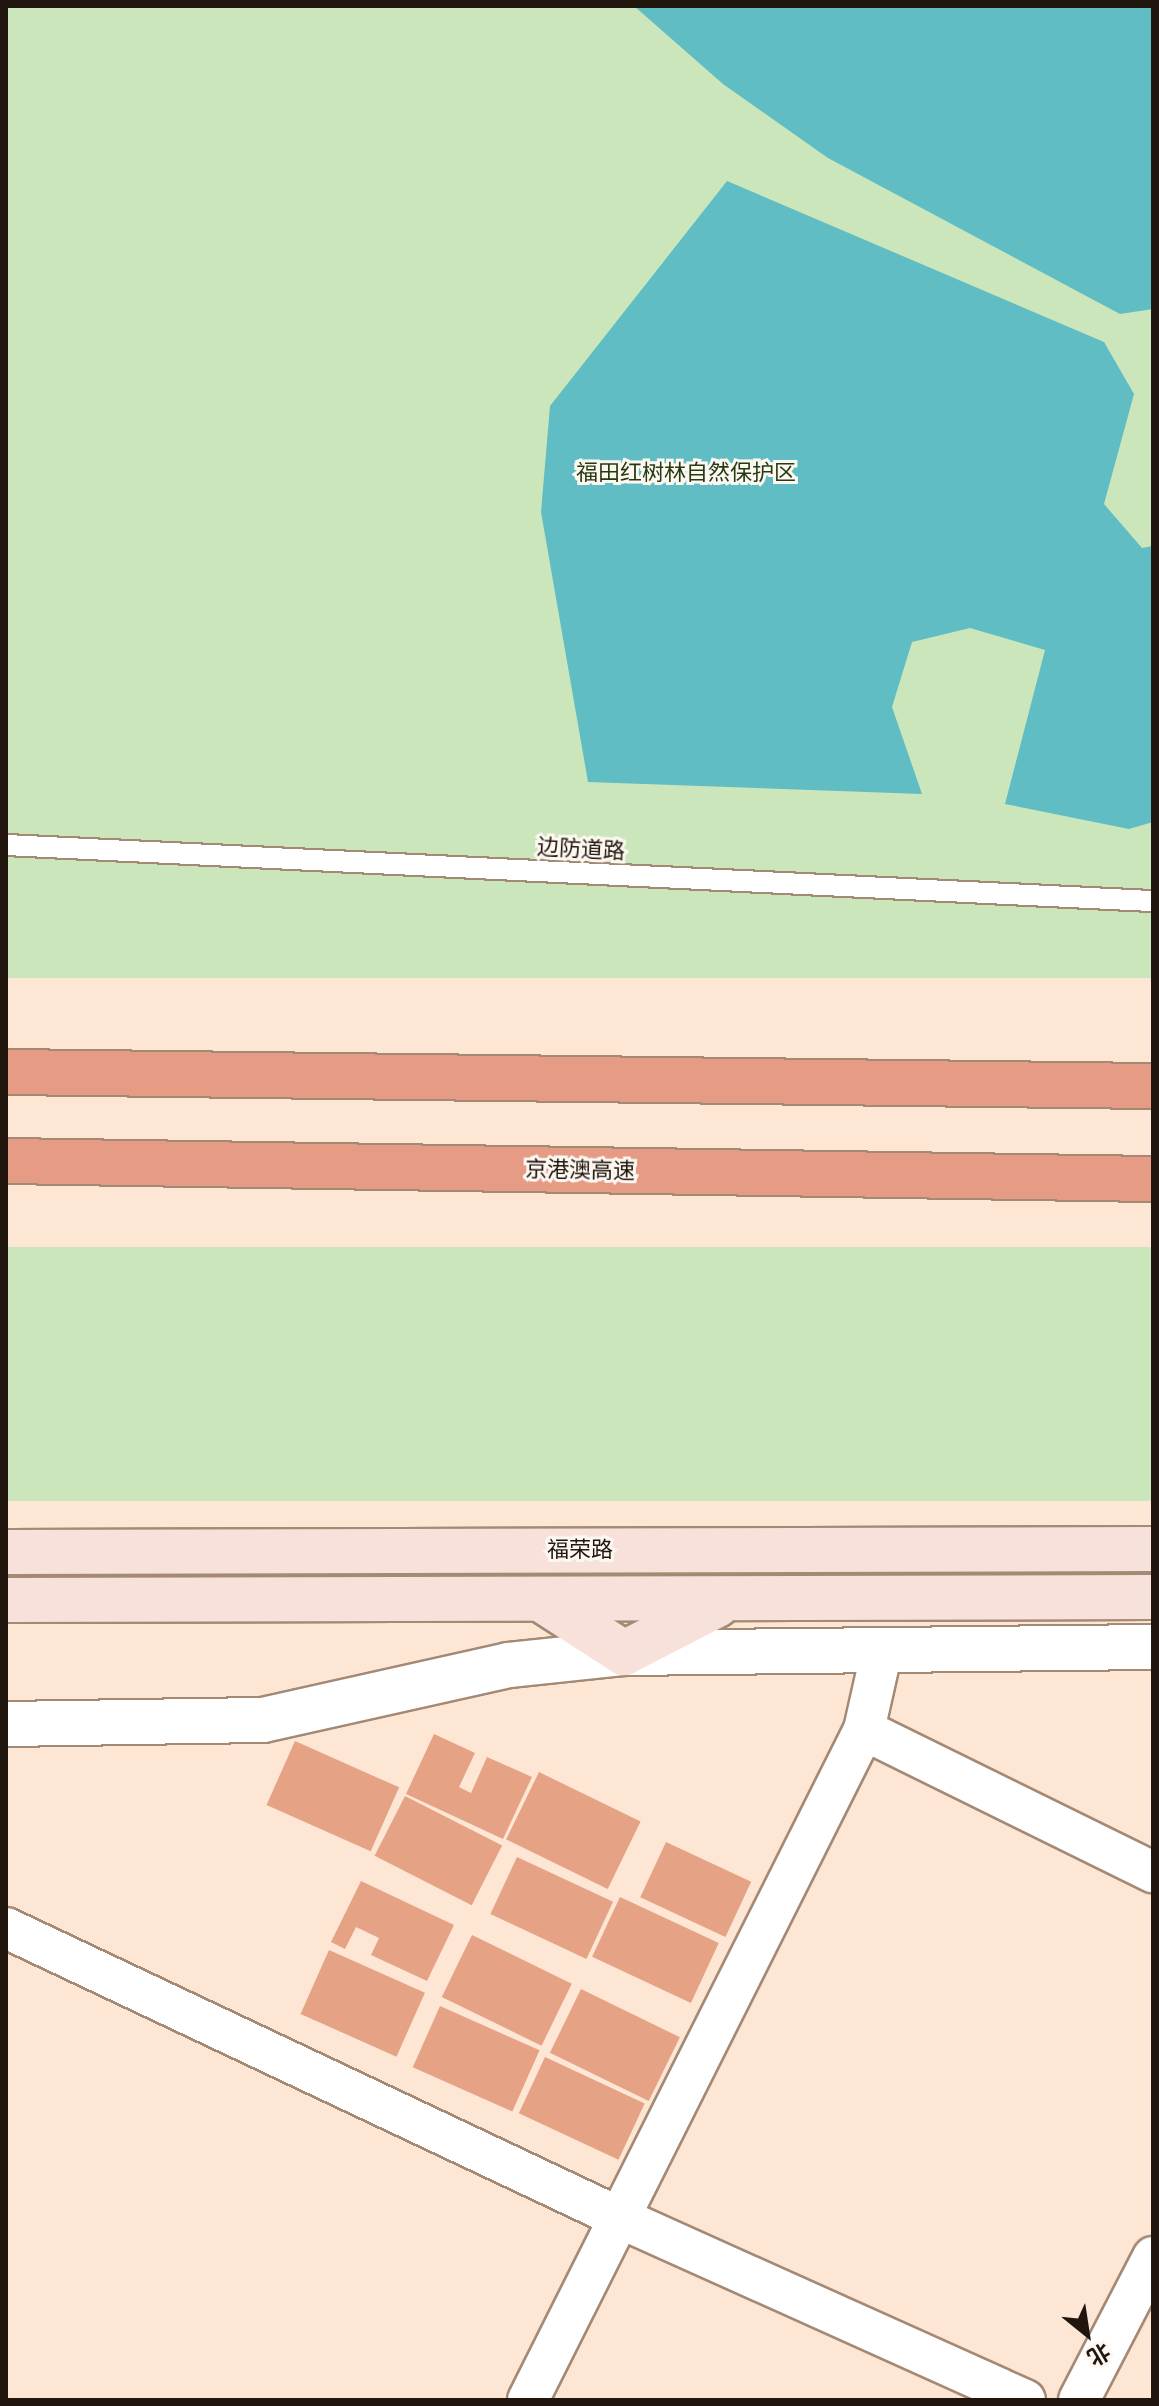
<!DOCTYPE html>
<meta charset="utf-8">
<style>
body{margin:0}
#map{position:relative;width:1159px;height:2406px;overflow:hidden;background:#fee6d4;font-family:Jost,"Noto Sans SC",sans-serif}
div>[style]{position:absolute}
.green>*{inset:0;background:#cce6bb;transform-origin:0 0}
.water>*{inset:0;background:#5fbdc3}
.building>*{inset:0;background:#e5a285;transform-origin:0 0}
.roads{filter:drop-shadow(2px 0 #a48975) drop-shadow(-2px 0 #a48975) drop-shadow(0 2px #a48975) drop-shadow(0 -2px #a48975)}
.service>*{height:20px;margin:-10px;padding:0 10px;transform-origin:10px;border-radius:10px;background:#fff}
.minor>*{height:40px;margin:-20px;padding:0 20px;transform-origin:20px;border-radius:20px;background:#fff}
.tertiary>*{height:44px;margin:-22px;padding:0 22px;transform-origin:22px;border-radius:22px;background:#fff}
.secondary>*{height:44px;margin:-22px;padding:0 22px;transform-origin:22px;border-radius:22px;background:#f7e1da}
.motorway>*{height:44px;margin:-22px;padding:0 22px;transform-origin:22px;border-radius:22px;background:#e59b84}
span{translate:-50% -50%;white-space:nowrap;text-align:center;line-height:1.15;-webkit-text-stroke:6px #fdf7f2;paint-order:stroke}
.park-label{font-size:22px;color:#243b11}
.street-label{font-size:22px;color:#20160e}
.frame{position:absolute;inset:0;border:8px solid #20160e;pointer-events:none}
.north{position:absolute;left:1047px;top:2294px;width:80px;height:80px;-webkit-text-stroke:6px #fdf7f2;paint-order:stroke;rotate:150deg;font-size:22px;font-weight:700;line-height:32px;text-align:center;color:#20160e}
.north::after{content:'';display:block;margin:auto;width:28px;height:36px;background:#20160e;clip-path:polygon(50% 0,100% 100%,50% 72%,0 100%)}
</style>
<div id="map">
<div class="green">
<i style="left:6px;top:6px;width:1147px;height:972px"></i>
<i style="left:1153px;top:1247px;width:254px;height:1147px;rotate:90deg"></i>
</div>
<div class="water">
<i style="clip-path:polygon(634px 6px,1153px 6px,1153px 309px,1120px 314px,828px 158px,723px 84px)"></i>
<i style="clip-path:polygon(727px 181px,1104px 342px,1134px 394px,1104px 504px,1142px 548px,1153px 546px,1153px 822px,1129px 829px,1005px 804px,1045px 650px,970px 628px,912px 642px,892px 707px,922px 794px,588px 782px,541px 512px,550px 406px)"></i>
</div>
<div class="building">
<i style="clip-path:polygon(434px 1734px,475px 1753px,459px 1787px,471px 1793px,487px 1757px,532px 1777px,503px 1839px,406px 1794px)"></i>
<i style="left:295px;top:1741px;width:114px;height:70px;rotate:24deg"></i>
<i style="left:539px;top:1772px;width:113px;height:75px;rotate:26deg"></i>
<i style="left:405px;top:1796px;width:109px;height:67px;rotate:27deg"></i>
<i style="left:666px;top:1842px;width:94px;height:61px;rotate:25deg"></i>
<i style="left:517px;top:1857px;width:106px;height:63px;rotate:25deg"></i>
<i style="clip-path:polygon(361px 1881px,454px 1925px,427px 1981px,371px 1955px,379px 1938px,356px 1927px,345px 1949px,331px 1942px)"></i>
<i style="left:620px;top:1897px;width:109px;height:66px;rotate:25deg"></i>
<i style="left:472px;top:1935px;width:111px;height:69px;rotate:26deg"></i>
<i style="left:329px;top:1950px;width:105px;height:70px;rotate:24deg"></i>
<i style="left:581px;top:1989px;width:110px;height:71px;rotate:26deg"></i>
<i style="left:440px;top:2006px;width:109px;height:67px;rotate:24deg"></i>
<i style="left:545px;top:2057px;width:110px;height:62px;rotate:25deg"></i>
</div>
<div class="roads">
<div class="service">
<i style="left:6px;top:845px;width:1148px;rotate:2.8deg"></i>
</div>
<div class="minor">
<i style="left:864px;top:1730px;width:322px;rotate:26.2deg"></i>
<i style="left:6px;top:1928px;width:679px;rotate:25.28deg"></i>
<i style="left:620px;top:2218px;width:444px;rotate:24.2deg"></i>
<i style="left:528px;top:2400px;width:750px;rotate:-63.37deg"></i>
<i style="left:864px;top:1730px;width:82px;rotate:-77.3deg"></i>
<i style="left:1079px;top:2400px;width:161px;rotate:-62.6deg"></i>
</div>
<div class="tertiary">
<i style="left:6px;top:1724px;width:257px;rotate:-0.9deg"></i>
<i style="left:263px;top:1720px;width:252px;rotate:-12.6deg"></i>
<i style="left:509px;top:1665px;width:116px;rotate:-6deg"></i>
<i style="left:624px;top:1653px;width:529px;rotate:-0.65deg"></i>
</div>
<div class="secondary">
<i style="left:6px;top:1552px;width:1147px;rotate:-0.15deg"></i>
<i style="left:6px;top:1600px;width:1147px;rotate:-0.15deg"></i>
<i style="left:542px;top:1600px;width:98px;rotate:32.9deg"></i>
<i style="left:624px;top:1653px;width:105px;rotate:-27.3deg"></i>
</div>
<div class="motorway">
<i style="left:6px;top:1072px;width:1147px;rotate:0.7deg"></i>
<i style="left:6px;top:1161px;width:1147px;rotate:0.9deg"></i>
</div>
</div>
<div class="park-label">
<span style="left:686px;top:473px">福田红树林自然保护区</span>
</div>
<div class="street-label">
<span style="left:581px;top:849px;rotate:3deg">边防道路</span>
<span style="left:580px;top:1170px;rotate:1deg">京港澳高速</span>
<span style="left:580px;top:1550px">福荣路</span>
</div>
<div class="frame"></div>
<div class="north">北</div>
</div>
